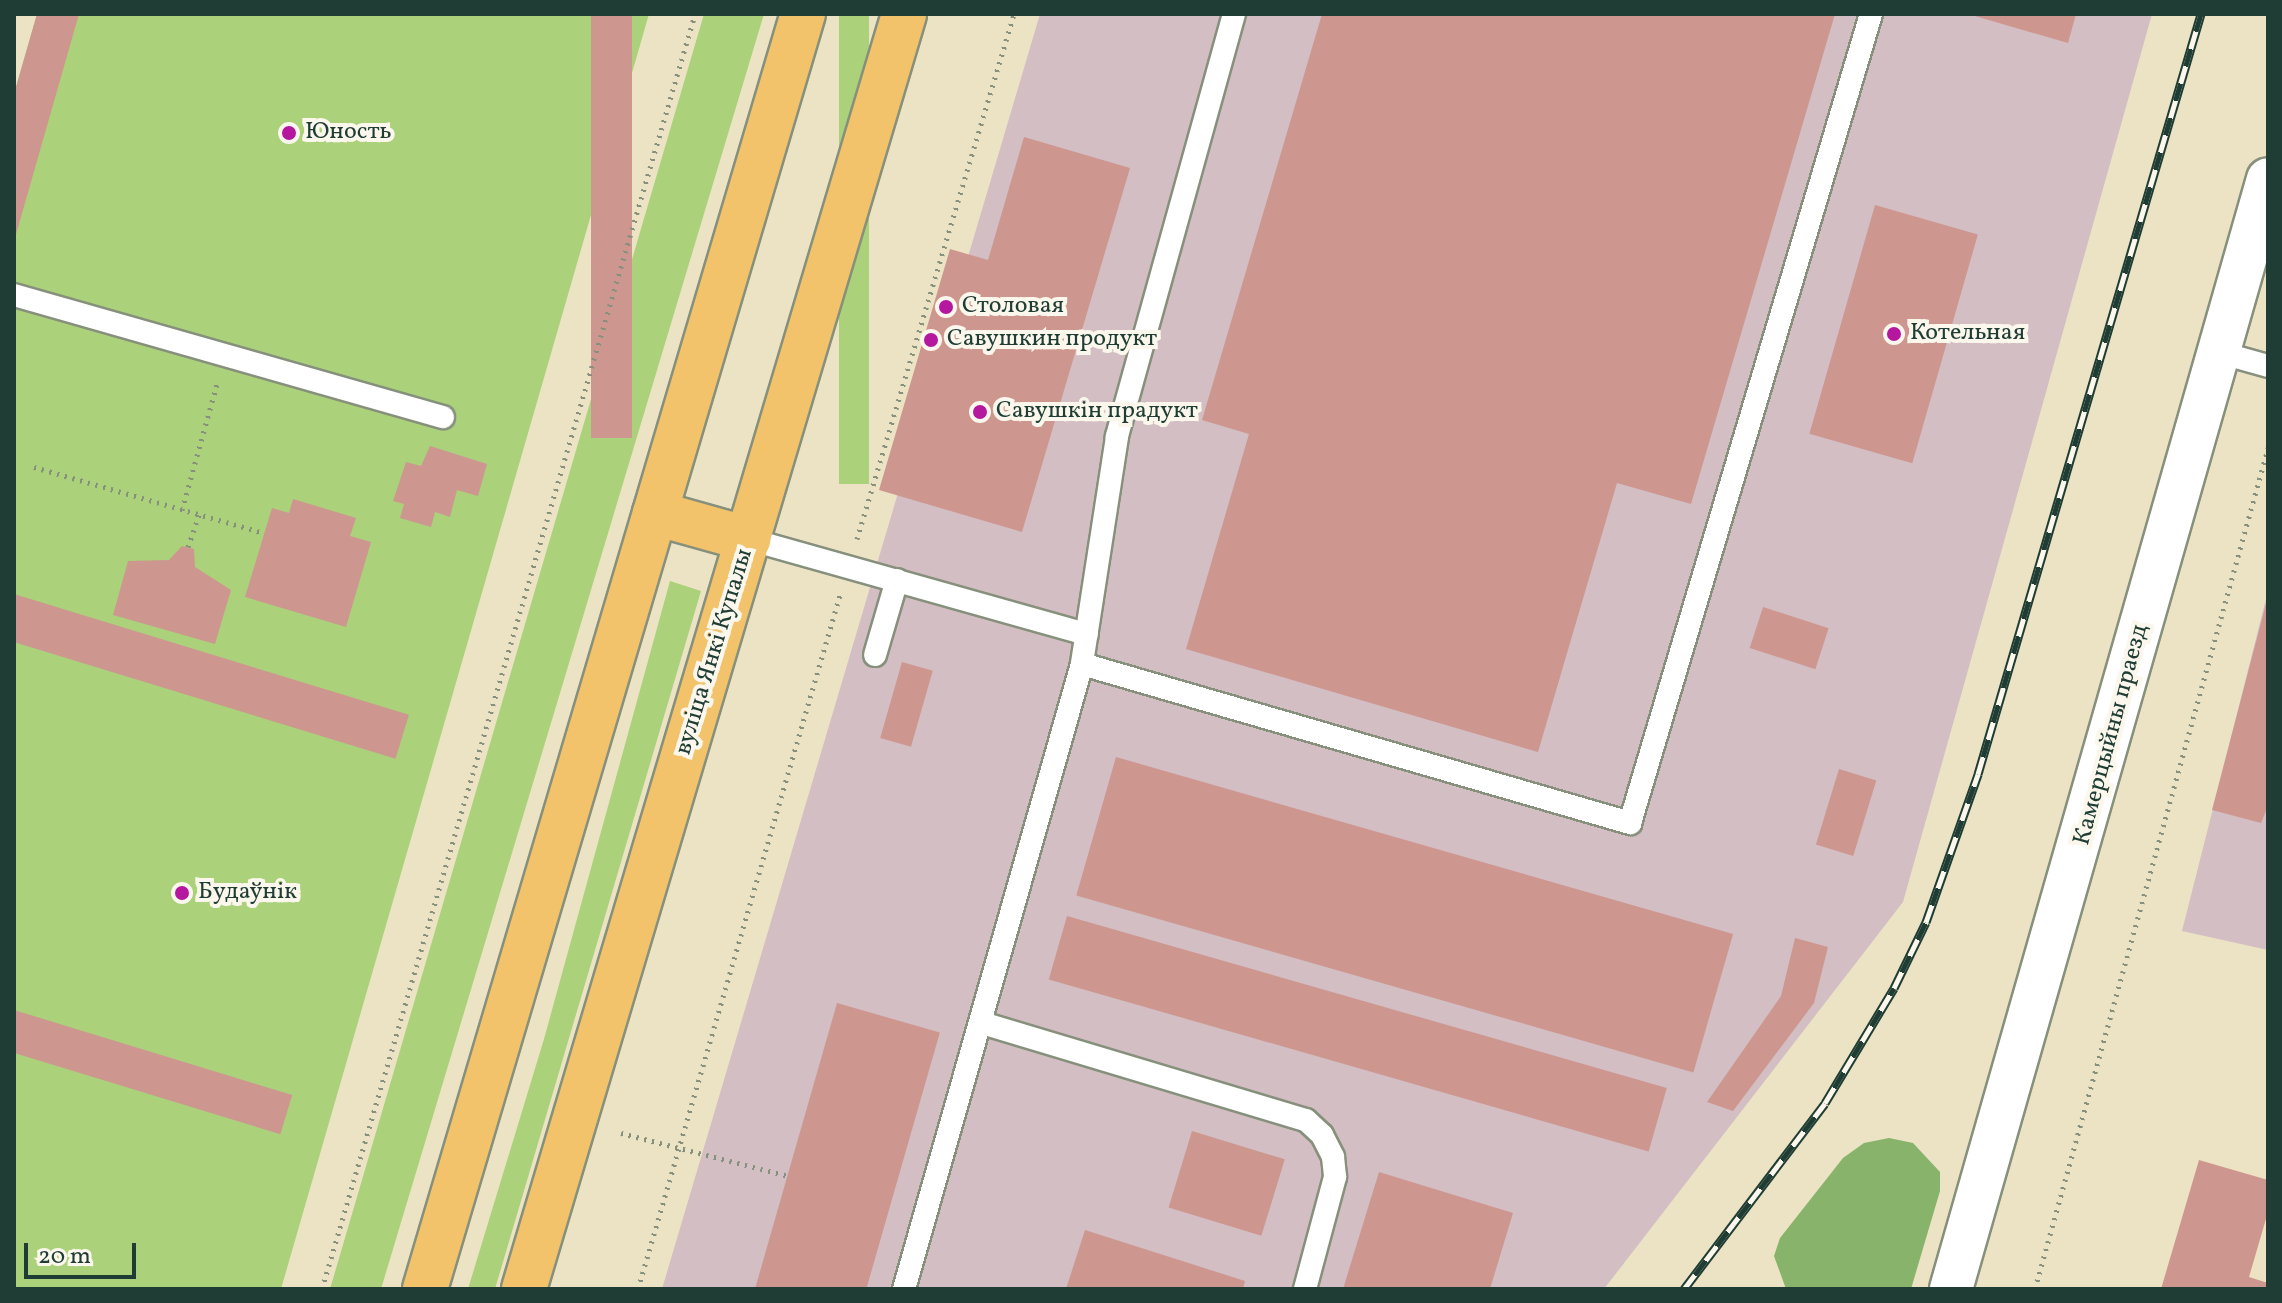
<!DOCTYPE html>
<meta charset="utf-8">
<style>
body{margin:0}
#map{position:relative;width:2282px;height:1303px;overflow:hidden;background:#ece3c4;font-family:Vollkorn,serif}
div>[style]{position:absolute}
.industrial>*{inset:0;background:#d2bec3}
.green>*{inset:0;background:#abd17b;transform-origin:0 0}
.forest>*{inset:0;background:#88b36b}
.building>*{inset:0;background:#cd978f;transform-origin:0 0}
.path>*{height:5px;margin-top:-2.5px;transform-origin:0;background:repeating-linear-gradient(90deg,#86907c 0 2px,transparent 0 8px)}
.roads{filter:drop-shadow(2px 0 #86907c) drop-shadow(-2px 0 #86907c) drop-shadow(0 2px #86907c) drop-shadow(0 -2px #86907c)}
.lane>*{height:22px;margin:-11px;padding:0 11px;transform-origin:11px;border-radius:11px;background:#fff}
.street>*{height:42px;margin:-21px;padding:0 21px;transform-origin:21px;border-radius:21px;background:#fff}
.primary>*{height:44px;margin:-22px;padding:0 22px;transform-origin:22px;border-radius:22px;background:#f2c36a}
.rail>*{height:9px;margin-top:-4.5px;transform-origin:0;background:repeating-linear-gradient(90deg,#fbf7ec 0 18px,#1f3d34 0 36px);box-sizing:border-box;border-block:2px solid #1f3d34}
.dots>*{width:22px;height:22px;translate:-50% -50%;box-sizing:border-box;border:4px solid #fbf7ec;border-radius:50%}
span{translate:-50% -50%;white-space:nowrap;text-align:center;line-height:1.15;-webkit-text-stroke:8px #fbf7ec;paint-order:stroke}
.poi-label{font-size:24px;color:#1f3d34}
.left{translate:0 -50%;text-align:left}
.street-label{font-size:24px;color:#1f3d34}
.frame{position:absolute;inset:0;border:16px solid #1f3d34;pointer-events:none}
.scale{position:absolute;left:24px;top:1243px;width:112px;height:36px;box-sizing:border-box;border:4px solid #1f3d34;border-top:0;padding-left:10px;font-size:24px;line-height:28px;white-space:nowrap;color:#1f3d34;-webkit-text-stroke:6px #fbf7ec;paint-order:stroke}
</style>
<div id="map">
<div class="industrial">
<i style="clip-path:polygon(1040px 14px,2152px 14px,1903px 902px,1604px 1289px,662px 1289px)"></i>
<i style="clip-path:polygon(2268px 591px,2268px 950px,2182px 931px)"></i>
</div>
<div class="green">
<i style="clip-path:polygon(37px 14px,649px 14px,281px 1289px,14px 1289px,14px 94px)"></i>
<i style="clip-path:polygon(704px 14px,764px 14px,381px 1289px,330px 1289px)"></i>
<i style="left:839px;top:14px;width:30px;height:470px"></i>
<i style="clip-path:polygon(670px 581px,701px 591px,495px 1289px,468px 1289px,544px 1039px)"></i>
</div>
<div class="forest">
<i style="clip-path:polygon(1889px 1138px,1913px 1143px,1940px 1172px,1940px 1191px,1911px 1289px,1786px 1289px,1774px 1256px,1780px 1238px,1843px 1158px,1864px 1143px)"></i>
</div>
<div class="building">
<i style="clip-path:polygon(37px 14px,79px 14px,15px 238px,14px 94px)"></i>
<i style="left:591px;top:14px;width:41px;height:424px"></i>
<i style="clip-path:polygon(1322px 14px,1835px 14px,1691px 504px,1617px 483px,1538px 752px,1186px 649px,1249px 434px,1202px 420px)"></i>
<i style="clip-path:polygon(1968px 14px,2076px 14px,2068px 43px)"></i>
<i style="clip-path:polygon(1024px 137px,1130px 168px,1022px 532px,879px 490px,950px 249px,988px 260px)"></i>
<i style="left:1875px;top:205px;width:107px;height:238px;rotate:16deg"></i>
<i style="clip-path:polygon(430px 446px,487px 464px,478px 496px,457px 490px,450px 517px,435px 512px,431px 527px,400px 518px,404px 504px,393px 501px,406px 462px,421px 466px)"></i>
<i style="clip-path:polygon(293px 499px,356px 518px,350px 536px,371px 542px,346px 627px,245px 597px,272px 508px,289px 513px)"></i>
<i style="clip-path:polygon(182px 546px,194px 549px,195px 567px,231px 590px,215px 644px,113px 615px,128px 561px,169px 560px)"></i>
<i style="left:14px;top:594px;width:413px;height:46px;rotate:17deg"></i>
<i style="clip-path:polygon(2268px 596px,2268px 806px,2261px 823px,2212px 810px)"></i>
<i style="left:1763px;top:607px;width:69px;height:43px;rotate:18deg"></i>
<i style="left:902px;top:662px;width:32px;height:79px;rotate:16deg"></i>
<i style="left:1116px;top:757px;width:642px;height:144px;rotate:16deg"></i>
<i style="left:1839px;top:769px;width:39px;height:79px;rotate:17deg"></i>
<i style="left:1067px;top:916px;width:624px;height:66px;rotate:16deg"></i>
<i style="clip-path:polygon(1795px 938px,1828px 947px,1814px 1003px,1733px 1111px,1707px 1102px,1781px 996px)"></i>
<i style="left:837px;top:1003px;width:107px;height:297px;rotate:16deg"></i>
<i style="left:14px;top:1010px;width:291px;height:41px;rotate:17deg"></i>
<i style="left:1192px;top:1131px;width:97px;height:80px;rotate:17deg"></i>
<i style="clip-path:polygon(2199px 1160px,2268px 1180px,2268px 1212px,2249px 1277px,2268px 1283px,2268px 1289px,2161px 1289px)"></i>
<i style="clip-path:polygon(1379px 1172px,1513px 1213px,1490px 1289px,1343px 1289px)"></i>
<i style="clip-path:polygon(1085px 1230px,1245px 1281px,1243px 1289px,1066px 1289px)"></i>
</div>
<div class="path">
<i style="left:34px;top:467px;width:239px;rotate:16deg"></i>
<i style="left:182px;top:510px;width:131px;rotate:-74.5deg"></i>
<i style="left:857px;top:539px;width:548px;rotate:-73.35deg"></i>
<i style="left:188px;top:547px;width:34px;rotate:-71deg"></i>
<i style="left:621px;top:1133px;width:172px;rotate:14.4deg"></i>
<i style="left:322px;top:1289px;width:1328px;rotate:-73.69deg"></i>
<i style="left:638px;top:1289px;width:723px;rotate:-73.77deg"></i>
<i style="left:2035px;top:1289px;width:873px;rotate:-74.51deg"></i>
</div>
<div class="roads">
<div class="lane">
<i style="left:1234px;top:14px;width:439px;rotate:105.5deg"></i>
<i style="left:1117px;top:437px;width:230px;rotate:98.8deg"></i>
<i style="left:1082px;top:664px;width:571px;rotate:16.18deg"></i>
<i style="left:1630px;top:823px;width:844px;rotate:-73.41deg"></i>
<i style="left:14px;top:295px;width:446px;rotate:15.9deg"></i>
<i style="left:2218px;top:352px;width:52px;rotate:15.6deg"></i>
<i style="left:748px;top:539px;width:352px;rotate:15.7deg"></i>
<i style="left:875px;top:655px;width:78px;rotate:-73.7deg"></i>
<i style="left:982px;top:1023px;width:338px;rotate:16.7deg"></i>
<i style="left:1306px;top:1120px;width:22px;rotate:43deg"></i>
<i style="left:1322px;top:1135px;width:25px;rotate:63deg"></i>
<i style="left:1333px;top:1157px;width:20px;rotate:84deg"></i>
<i style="left:1335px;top:1177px;width:116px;rotate:105deg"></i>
<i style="left:904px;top:1289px;width:650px;rotate:-74.1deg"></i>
</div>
<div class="street">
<i style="left:1951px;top:1289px;width:1154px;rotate:-74.06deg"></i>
</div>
<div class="primary">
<i style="left:655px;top:513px;width:97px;rotate:15.6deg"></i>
<i style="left:425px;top:1289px;width:1330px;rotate:-73.49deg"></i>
<i style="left:524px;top:1289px;width:1330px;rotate:-73.4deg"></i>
</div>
</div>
<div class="rail">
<i style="left:1684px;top:1289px;width:233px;rotate:-52.8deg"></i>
<i style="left:1825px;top:1103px;width:134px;rotate:-59deg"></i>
<i style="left:1894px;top:988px;width:73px;rotate:-64.1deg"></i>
<i style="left:1926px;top:922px;width:157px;rotate:-70.6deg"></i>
<i style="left:1978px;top:774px;width:792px;rotate:-73.65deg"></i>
</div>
<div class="dots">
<i style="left:289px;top:133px;background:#b5179e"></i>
<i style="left:946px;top:307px;background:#b5179e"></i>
<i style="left:1894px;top:334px;background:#b5179e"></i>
<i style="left:931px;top:340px;background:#b5179e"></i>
<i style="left:980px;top:412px;background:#b5179e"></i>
<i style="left:182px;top:893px;background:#b5179e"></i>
</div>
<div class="poi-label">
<span class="left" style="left:305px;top:133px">Юность</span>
<span class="left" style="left:962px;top:307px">Столовая</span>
<span class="left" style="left:1910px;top:334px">Котельная</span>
<span class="left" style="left:947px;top:340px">Савушкин продукт</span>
<span class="left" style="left:996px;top:412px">Савушкін прадукт</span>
<span class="left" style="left:198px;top:893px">Будаўнік</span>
</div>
<div class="street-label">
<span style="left:715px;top:652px;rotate:-73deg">вуліца Янкі Купалы</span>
<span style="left:2112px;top:735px;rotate:-75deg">Камерцыйны праезд</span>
</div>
<div class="frame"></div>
<div class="scale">20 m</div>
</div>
